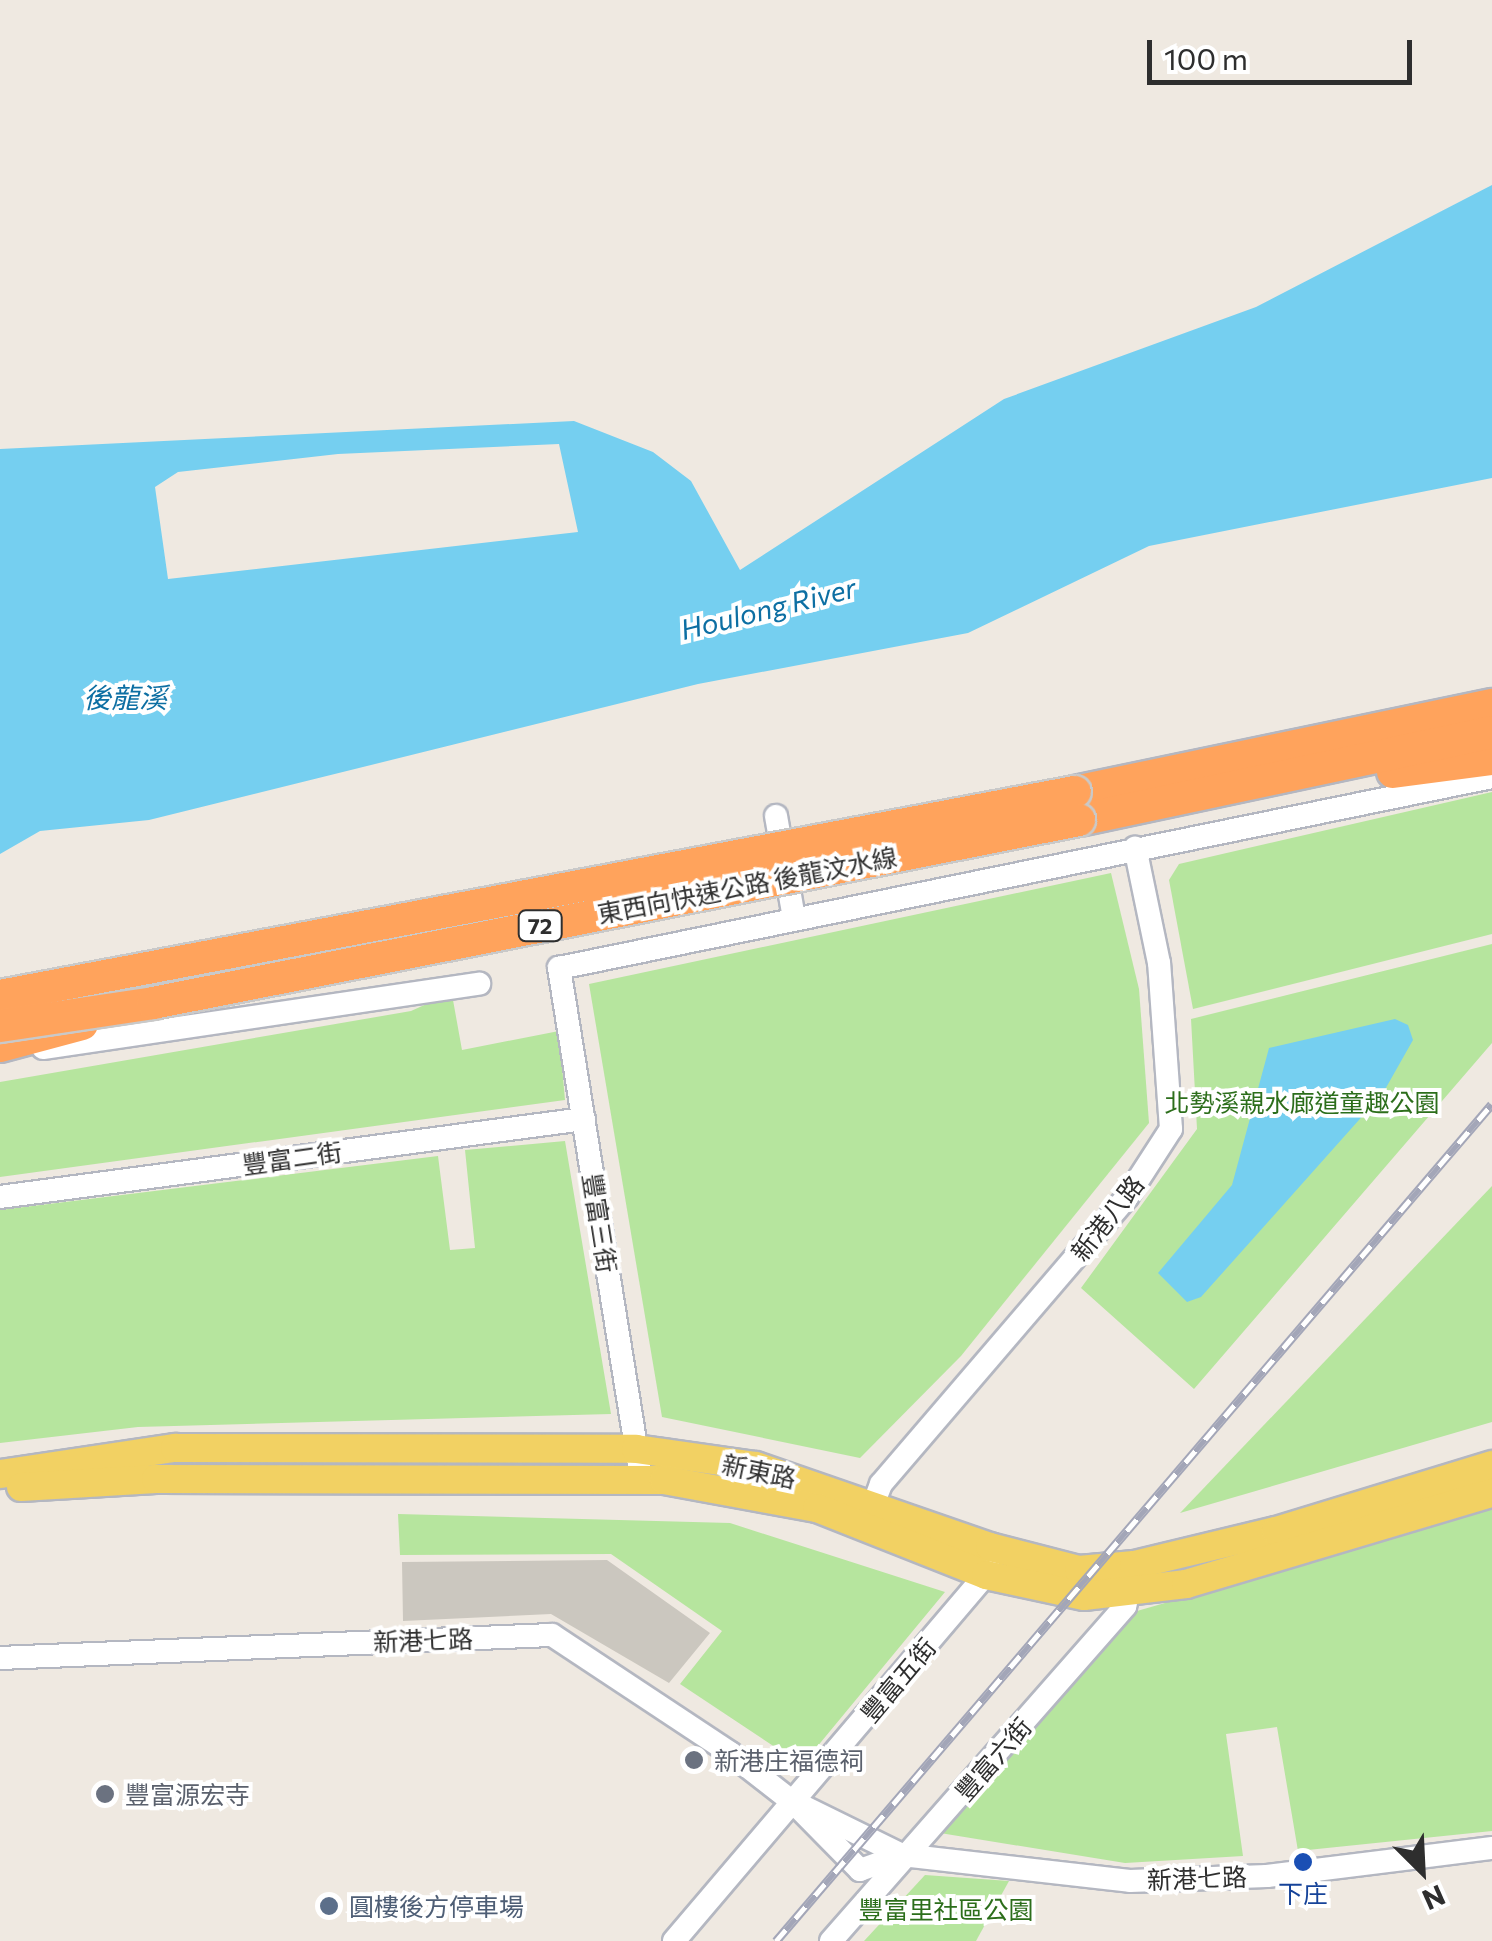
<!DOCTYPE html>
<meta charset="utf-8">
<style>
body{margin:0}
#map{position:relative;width:1492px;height:1941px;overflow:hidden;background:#efe9e1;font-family:Commissioner,"Noto Sans TC",sans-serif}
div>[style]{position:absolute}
.green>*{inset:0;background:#b6e59e}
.water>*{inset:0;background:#75cff0}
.building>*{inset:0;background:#cbc7bf}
.roads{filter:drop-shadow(2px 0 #b4b7c1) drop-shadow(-2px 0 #b4b7c1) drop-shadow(0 2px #b4b7c1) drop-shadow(0 -2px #b4b7c1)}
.minor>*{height:22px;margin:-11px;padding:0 11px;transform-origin:11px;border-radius:11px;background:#fff}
.major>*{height:28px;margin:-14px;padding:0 14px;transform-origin:14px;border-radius:14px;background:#f2d163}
.highway>*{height:32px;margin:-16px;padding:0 16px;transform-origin:16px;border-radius:16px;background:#ffa35c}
.rail>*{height:9px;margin-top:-4.5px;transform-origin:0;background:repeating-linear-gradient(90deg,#fff 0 15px,#a3a6b8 0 30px);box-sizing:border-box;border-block:2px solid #a3a6b8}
.bridges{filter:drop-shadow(2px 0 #c9c9c9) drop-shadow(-2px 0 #c9c9c9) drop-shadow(0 2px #c9c9c9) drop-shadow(0 -2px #c9c9c9)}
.highway-bridge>*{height:32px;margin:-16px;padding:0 16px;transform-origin:16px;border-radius:16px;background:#ffa35c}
.dots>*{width:28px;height:28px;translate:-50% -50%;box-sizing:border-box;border:5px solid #fff;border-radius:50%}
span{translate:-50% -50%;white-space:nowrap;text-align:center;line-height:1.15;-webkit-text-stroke:8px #fff;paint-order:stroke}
.shield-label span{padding:2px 8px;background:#fff;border:2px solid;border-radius:8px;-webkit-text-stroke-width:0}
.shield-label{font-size:22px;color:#2e2e2e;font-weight:700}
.street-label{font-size:25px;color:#2e2e2e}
.park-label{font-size:25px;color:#2c6e1b}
.worship-label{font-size:25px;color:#5b616d}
.left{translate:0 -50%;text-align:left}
.transit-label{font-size:25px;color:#164399}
.service-label{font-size:25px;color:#4e5e75}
.water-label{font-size:28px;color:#0d6fa3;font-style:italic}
.north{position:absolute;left:1372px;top:1821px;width:100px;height:100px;-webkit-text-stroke:8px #fff;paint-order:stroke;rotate:156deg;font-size:28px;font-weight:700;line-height:40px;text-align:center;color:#2e2e2e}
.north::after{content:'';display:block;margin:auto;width:35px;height:45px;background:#2e2e2e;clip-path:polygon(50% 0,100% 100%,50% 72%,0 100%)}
.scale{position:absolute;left:1147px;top:40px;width:265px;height:45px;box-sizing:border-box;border:5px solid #2e2e2e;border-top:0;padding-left:12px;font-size:30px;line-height:35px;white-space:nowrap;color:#2e2e2e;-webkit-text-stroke:8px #fff;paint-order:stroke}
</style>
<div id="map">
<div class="green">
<i style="clip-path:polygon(1492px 792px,1492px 934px,1193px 1009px,1169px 880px,1179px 864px)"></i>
<i style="clip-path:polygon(1111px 873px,1139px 989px,1149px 1123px,961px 1356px,860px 1458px,662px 1417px,589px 984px)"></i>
<i style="clip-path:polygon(1492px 944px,1492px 1043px,1194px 1389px,1081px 1288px,1197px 1129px,1191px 1019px)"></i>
<i style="clip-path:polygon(440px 998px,453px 1000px,462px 1050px,559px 1031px,565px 1100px,0 1177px,0 1082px,411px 1011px)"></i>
<i style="clip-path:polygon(565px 1141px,611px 1414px,138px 1427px,0 1443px,0 1210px,438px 1156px,450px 1250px,475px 1248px,465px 1150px)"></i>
<i style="clip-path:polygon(1492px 1186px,1492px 1422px,1180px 1513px)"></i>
<i style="clip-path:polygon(1492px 1509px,1492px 1831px,1298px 1851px,1277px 1727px,1226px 1734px,1243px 1856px,1125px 1863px,940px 1833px,1137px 1611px)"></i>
<i style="clip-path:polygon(398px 1514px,730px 1523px,945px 1592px,802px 1765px,680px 1684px,722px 1631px,611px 1554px,400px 1555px)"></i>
<i style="clip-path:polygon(925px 1875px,1009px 1881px,976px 1941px,864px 1941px)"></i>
</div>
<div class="water">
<i style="clip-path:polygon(evenodd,1492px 185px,1492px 478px,1149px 546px,968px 633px,698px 684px,149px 820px,40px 831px,0 854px,0 449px,574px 421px,653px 452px,691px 481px,740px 570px,1004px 399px,1256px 307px,1492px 185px,559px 444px,578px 532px,168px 579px,155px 487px,178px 472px,338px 454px,559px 444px)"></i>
<i style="clip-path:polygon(1395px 1019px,1408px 1025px,1413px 1040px,1383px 1093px,1201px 1297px,1187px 1302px,1158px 1273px,1232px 1185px,1269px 1048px)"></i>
</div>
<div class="building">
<i style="clip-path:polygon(607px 1560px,710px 1633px,669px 1683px,551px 1614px,403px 1621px,402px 1562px)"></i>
</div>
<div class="roads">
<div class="minor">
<i style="left:776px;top:816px;width:104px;rotate:80deg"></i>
<i style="left:43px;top:1048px;width:441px;rotate:-8.4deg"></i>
<i style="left:0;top:1197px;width:589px;rotate:-7.61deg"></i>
<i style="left:641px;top:1478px;width:517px;rotate:-99.13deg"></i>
<i style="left:559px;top:968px;width:952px;rotate:-11.57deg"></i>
<i style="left:868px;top:1518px;width:36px;rotate:-69deg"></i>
<i style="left:881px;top:1484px;width:378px;rotate:-49.4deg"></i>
<i style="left:1127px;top:1197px;width:81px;rotate:-57.1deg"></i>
<i style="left:1171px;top:1129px;width:166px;rotate:-94.1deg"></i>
<i style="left:1159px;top:963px;width:118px;rotate:-101.7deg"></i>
<i style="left:0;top:1658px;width:552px;rotate:-2.39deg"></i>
<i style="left:552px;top:1635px;width:214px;rotate:33.5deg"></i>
<i style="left:730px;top:1753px;width:81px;rotate:38deg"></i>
<i style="left:794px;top:1803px;width:94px;rotate:45.4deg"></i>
<i style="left:860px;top:1870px;width:45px;rotate:-19.7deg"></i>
<i style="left:902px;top:1855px;width:229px;rotate:6.5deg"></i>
<i style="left:1130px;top:1881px;width:137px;rotate:-2.1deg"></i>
<i style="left:1267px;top:1876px;width:227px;rotate:-7.1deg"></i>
<i style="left:802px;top:1806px;width:111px;rotate:26.1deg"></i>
<i style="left:674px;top:1941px;width:481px;rotate:-49.6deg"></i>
<i style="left:986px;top:1575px;width:15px;rotate:-82deg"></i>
<i style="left:831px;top:1941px;width:446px;rotate:-48.7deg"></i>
<i style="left:1125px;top:1606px;width:30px;rotate:-76deg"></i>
</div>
<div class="major">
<i style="left:0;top:1474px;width:177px;rotate:-8.5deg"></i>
<i style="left:175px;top:1448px;width:461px;rotate:0.1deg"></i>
<i style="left:636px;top:1449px;width:121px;rotate:8.1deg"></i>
<i style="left:756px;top:1466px;width:248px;rotate:19.1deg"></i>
<i style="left:990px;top:1547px;width:92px;rotate:14.5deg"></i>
<i style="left:1079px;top:1570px;width:55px;rotate:-5.2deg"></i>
<i style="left:1134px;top:1565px;width:146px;rotate:-13.5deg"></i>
<i style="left:1276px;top:1531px;width:226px;rotate:-17deg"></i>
<i style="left:21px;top:1487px;width:135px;rotate:-3.4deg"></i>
<i style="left:156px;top:1479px;width:508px;rotate:0.11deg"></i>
<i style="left:664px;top:1480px;width:156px;rotate:10.4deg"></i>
<i style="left:817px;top:1508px;width:182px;rotate:21.6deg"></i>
<i style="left:986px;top:1575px;width:100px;rotate:12.1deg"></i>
<i style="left:1084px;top:1596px;width:103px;rotate:-6.7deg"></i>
<i style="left:1186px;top:1584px;width:319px;rotate:-16.6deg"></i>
</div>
<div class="highway">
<i style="left:1393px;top:772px;width:100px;rotate:-7.5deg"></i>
<i style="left:1075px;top:792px;width:426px;rotate:-11.8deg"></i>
<i style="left:1079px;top:820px;width:422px;rotate:-12deg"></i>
<i style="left:0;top:1046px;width:85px;rotate:-15deg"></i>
</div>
</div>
<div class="rail">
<i style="left:776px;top:1941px;width:1101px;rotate:-49.46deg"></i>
</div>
<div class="bridges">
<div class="highway-bridge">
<i style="left:0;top:996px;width:1094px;rotate:-10.75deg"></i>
<i style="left:0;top:1026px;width:155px;rotate:-8.5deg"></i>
<i style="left:153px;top:1003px;width:944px;rotate:-11.18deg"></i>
</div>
</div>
<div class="dots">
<i style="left:694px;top:1760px;background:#6b7280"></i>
<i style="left:105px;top:1794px;background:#6b7280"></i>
<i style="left:1303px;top:1862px;background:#1a4fb4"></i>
<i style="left:329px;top:1906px;background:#5c6f8a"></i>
</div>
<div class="shield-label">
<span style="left:540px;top:926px">72</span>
</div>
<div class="street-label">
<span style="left:747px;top:885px;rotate:-11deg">東西向快速公路 後龍汶水線</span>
<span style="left:292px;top:1158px;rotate:-8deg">豐富二街</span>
<span style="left:1107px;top:1218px;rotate:-52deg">新港八路</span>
<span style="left:600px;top:1223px;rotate:81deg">豐富三街</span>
<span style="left:759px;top:1471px;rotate:12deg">新東路</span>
<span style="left:423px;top:1640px;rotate:-2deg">新港七路</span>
<span style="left:898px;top:1680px;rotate:-50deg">豐富五街</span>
<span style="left:993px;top:1759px;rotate:-49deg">豐富六街</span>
<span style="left:1197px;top:1878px;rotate:-2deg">新港七路</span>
</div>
<div class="park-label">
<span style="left:1302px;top:1102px">北勢溪親水廊道童趣公園</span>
<span style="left:946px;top:1909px">豐富里社區公園</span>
</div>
<div class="worship-label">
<span class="left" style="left:714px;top:1760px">新港庄福德祠</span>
<span class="left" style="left:125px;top:1794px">豐富源宏寺</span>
</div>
<div class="transit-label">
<span style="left:1303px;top:1893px">下庄</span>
</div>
<div class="service-label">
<span class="left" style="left:349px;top:1906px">圓樓後方停車場</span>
</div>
<div class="water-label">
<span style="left:768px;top:608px;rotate:-14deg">Houlong River</span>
<span style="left:125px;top:697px">後龍溪</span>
</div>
<div class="north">N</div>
<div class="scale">100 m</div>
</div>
